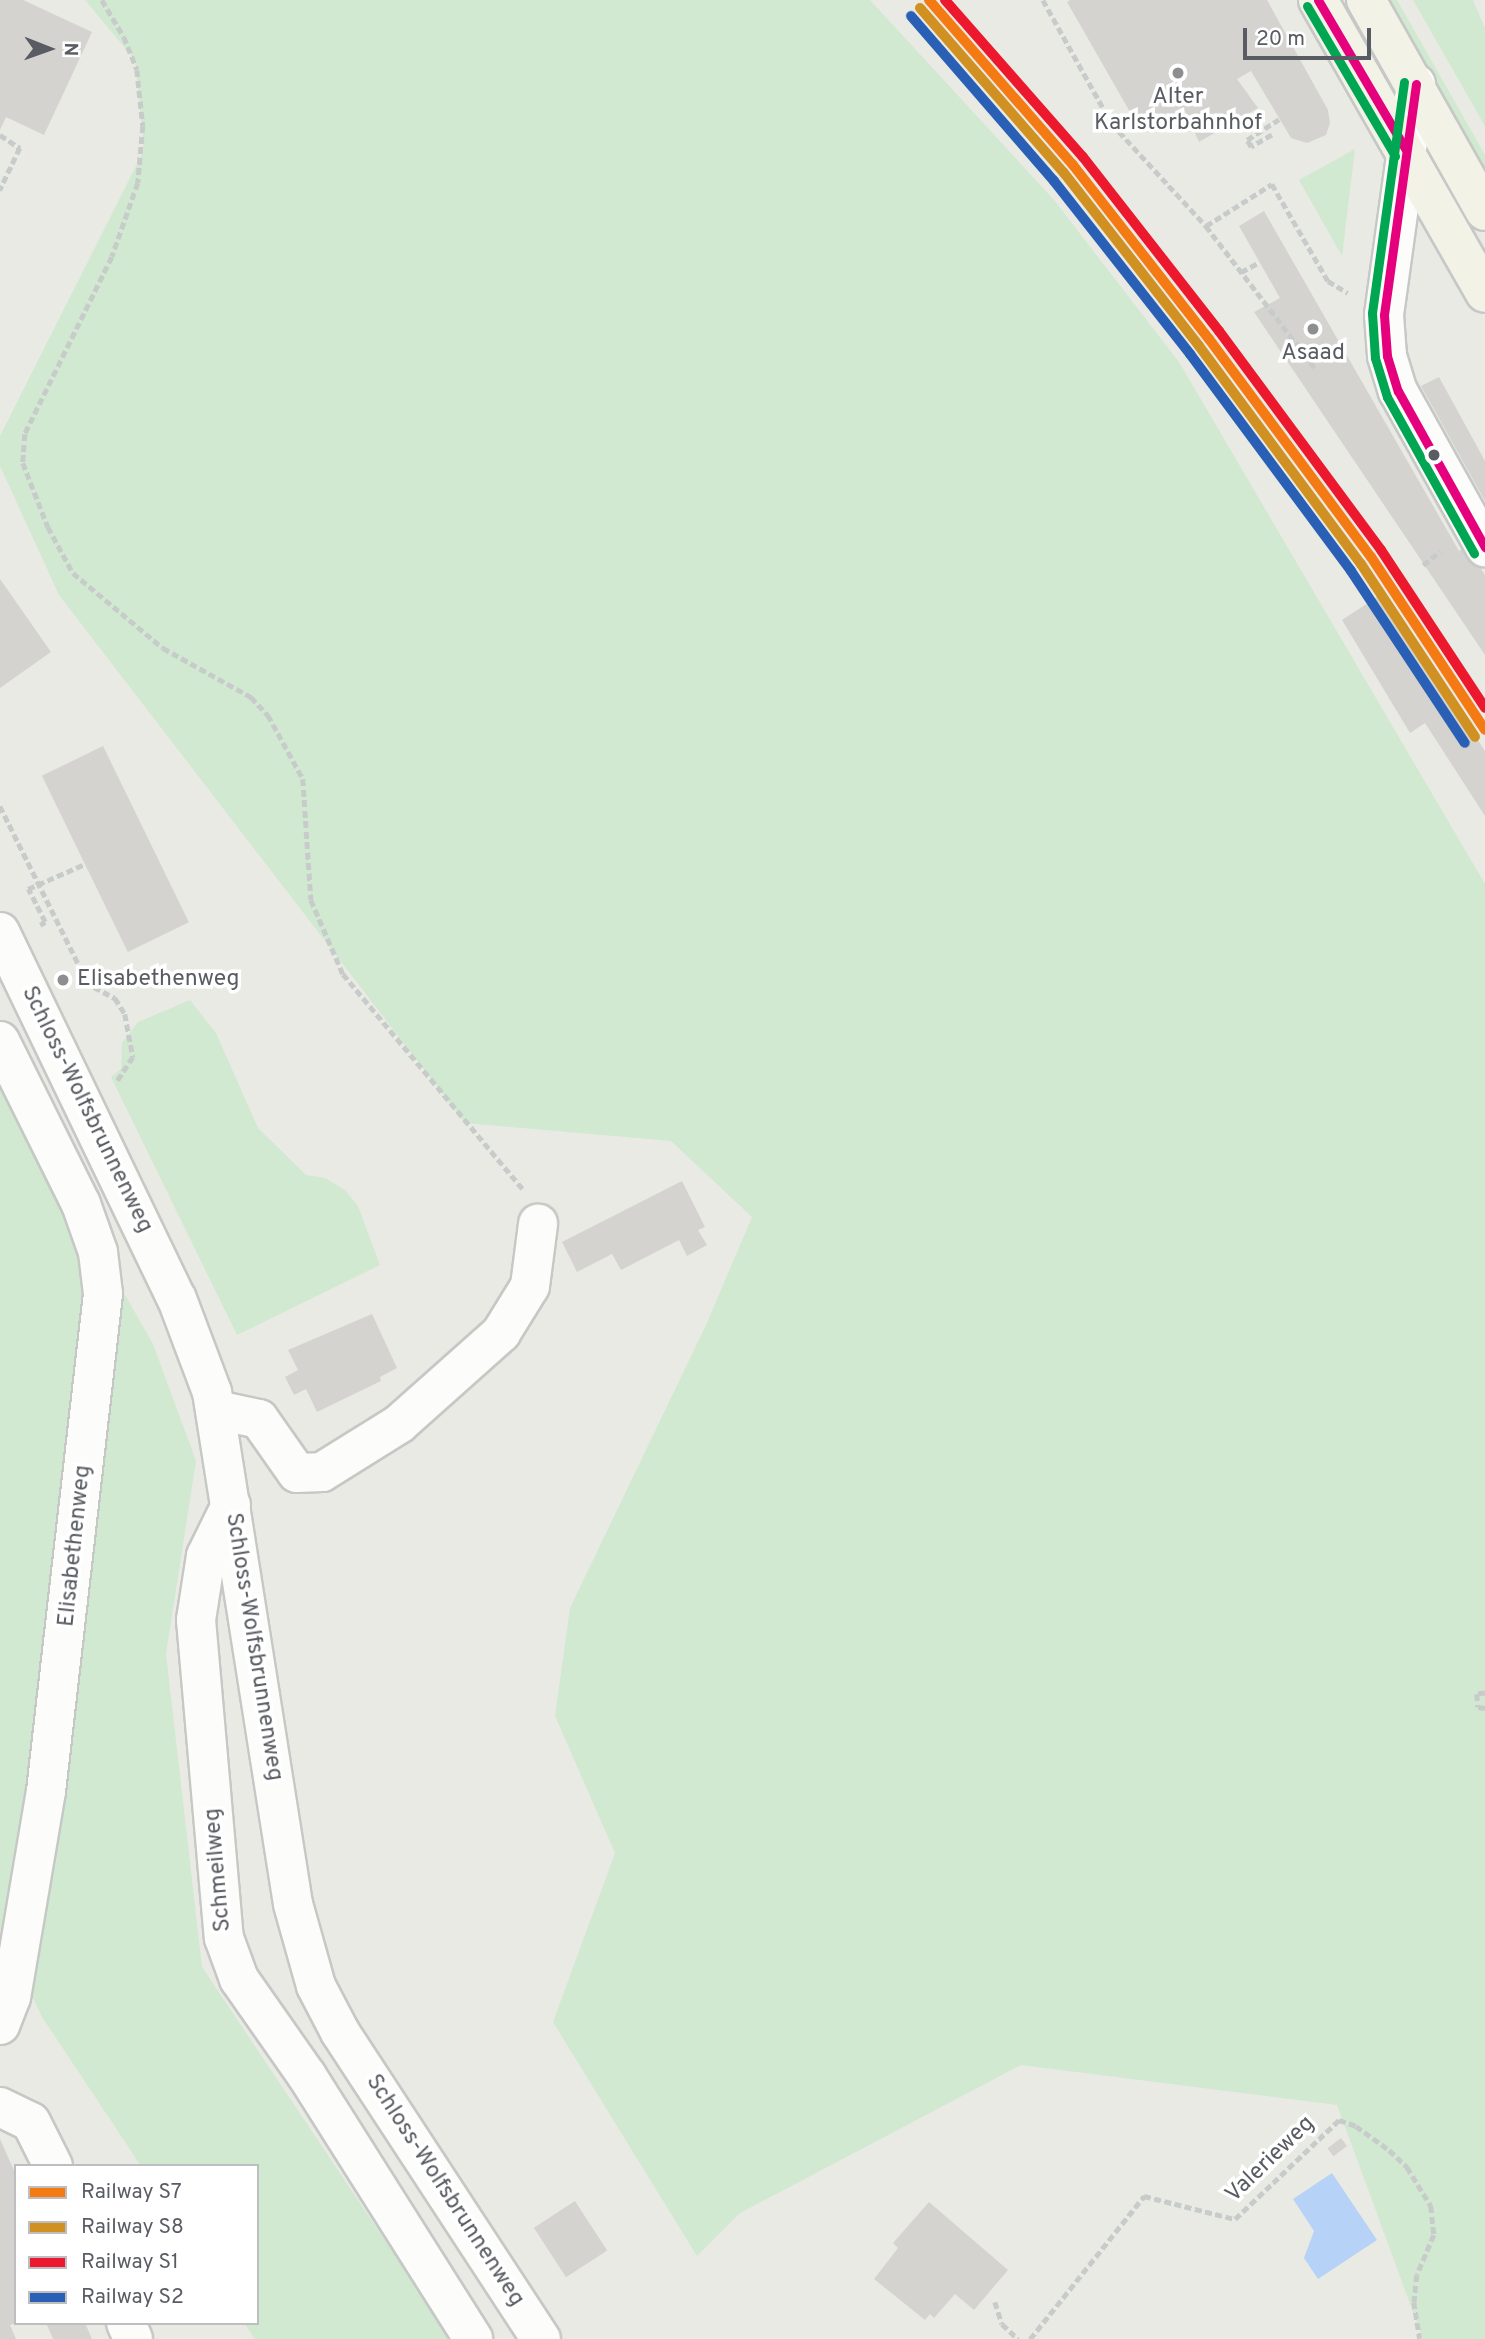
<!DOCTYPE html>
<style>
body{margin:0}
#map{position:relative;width:1485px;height:2339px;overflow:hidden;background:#eaeae4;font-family:Overpass,sans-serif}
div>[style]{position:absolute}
.green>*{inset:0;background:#d1e8d1}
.water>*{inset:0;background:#b6d2f7}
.building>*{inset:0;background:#d4d3cf;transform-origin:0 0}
.path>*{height:4.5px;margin-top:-2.25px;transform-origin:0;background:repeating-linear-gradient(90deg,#c7ccca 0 7px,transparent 0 10.5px)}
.roads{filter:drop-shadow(2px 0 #c6c8c6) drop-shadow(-2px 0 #c6c8c6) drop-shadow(0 2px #c6c8c6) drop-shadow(0 -2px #c6c8c6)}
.minor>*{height:38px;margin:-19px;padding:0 19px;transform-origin:19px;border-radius:19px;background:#fcfcfb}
.major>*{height:38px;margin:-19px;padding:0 19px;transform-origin:19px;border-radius:19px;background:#f2f2e7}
.bus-1>*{height:9px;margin:-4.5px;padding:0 4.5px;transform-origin:4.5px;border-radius:4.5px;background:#e5007d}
.bus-2>*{height:9px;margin:-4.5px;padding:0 4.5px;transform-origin:4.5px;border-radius:4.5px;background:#00a651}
.rail-1>*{height:10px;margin:-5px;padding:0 5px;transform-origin:5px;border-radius:5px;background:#f47a14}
.rail-2>*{height:10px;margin:-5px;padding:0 5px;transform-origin:5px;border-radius:5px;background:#d09022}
.rail-3>*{height:10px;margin:-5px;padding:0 5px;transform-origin:5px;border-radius:5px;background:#ec192e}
.rail-4>*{height:10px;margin:-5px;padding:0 5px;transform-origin:5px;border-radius:5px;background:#2960b5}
.dots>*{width:19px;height:19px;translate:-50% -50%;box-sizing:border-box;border:4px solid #fff;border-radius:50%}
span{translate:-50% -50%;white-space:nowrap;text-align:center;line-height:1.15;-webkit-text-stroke:7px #fff;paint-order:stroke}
.poi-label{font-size:23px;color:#595c62}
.left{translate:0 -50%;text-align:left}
.street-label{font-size:23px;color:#595c62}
.legend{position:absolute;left:14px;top:2164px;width:245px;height:161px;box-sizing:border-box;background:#fff;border:2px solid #bdbec0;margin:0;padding:9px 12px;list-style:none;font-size:21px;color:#595c62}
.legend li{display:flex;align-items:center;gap:14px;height:35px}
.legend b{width:35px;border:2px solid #bdbec0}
.north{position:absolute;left:14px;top:14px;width:70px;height:70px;-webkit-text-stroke:5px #fff;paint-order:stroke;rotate:91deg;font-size:19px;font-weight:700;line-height:28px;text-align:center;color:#595c62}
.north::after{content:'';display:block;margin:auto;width:24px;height:32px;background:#595c62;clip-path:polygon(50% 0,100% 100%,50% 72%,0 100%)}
.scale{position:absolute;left:1243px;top:28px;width:128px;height:32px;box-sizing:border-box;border:4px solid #595c62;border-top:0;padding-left:9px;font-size:21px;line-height:24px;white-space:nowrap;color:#595c62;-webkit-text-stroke:5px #fff;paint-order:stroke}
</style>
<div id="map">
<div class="green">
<i style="clip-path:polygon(85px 0,870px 0,1054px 200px,1179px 362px,1485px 884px,1485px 2339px,1423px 2339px,1337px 2105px,1021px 2065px,740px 2213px,697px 2256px,553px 2022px,615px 1853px,555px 1716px,570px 1608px,706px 1325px,752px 1217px,671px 1141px,465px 1123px,59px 595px,0 466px,0 436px,144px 150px,135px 60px)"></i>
<i style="clip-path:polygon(1388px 0,1397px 0,1485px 155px,1485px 169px)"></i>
<i style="clip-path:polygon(1413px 0,1473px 0,1485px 28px,1485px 126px)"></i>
<i style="clip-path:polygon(1355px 149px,1342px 256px,1299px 180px)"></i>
<i style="clip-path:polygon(190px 1000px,216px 1033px,258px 1128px,306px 1175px,325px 1178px,345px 1190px,358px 1206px,380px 1265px,237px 1335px,111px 1077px,121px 1069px,122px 1043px,138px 1022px)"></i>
<i style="clip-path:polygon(0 1076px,153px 1344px,196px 1461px,166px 1654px,202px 1967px,451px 2339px,255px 2339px,244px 2323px,257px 2323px,257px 2166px,141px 2166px,42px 2017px,0 1930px)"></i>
</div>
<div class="water">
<i style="clip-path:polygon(1332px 2173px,1377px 2240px,1318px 2279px,1304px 2258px,1314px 2231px,1293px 2199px)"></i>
</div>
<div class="building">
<i style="clip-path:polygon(0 0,23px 0,92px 32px,44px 135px,6px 117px,0 130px)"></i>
<i style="clip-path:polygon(1070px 0,1267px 0,1328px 110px,1330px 123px,1326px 135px,1307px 143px,1291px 138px,1251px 71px,1237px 79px,1258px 108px,1199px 142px,1184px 109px,1142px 133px,1067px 2px)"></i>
<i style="clip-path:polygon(1264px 211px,1459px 551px,1466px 546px,1485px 575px,1485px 655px,1254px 312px,1280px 298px,1239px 226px)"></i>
<i style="clip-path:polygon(1439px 377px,1485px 461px,1485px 501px,1421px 386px)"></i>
<i style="clip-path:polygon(0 579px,51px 652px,0 688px)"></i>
<i style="clip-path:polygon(1377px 597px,1408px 644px,1413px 640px,1485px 751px,1485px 816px,1425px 723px,1410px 733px,1342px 620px)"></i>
<i style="left:103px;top:746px;width:196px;height:68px;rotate:64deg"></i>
<i style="clip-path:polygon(682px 1181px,705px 1227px,698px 1230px,707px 1245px,687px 1256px,679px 1240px,621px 1270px,612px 1254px,577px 1272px,562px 1242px)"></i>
<i style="clip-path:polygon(372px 1314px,397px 1368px,380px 1377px,381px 1381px,317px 1412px,306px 1389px,294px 1395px,285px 1377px,298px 1370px,288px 1350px)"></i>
<i style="left:1341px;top:2138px;width:10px;height:17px;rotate:53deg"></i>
<i style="clip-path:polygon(0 2139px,16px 2175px,16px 2323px,10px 2325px,16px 2339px,0 2339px)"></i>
<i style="left:575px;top:2201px;width:59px;height:49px;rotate:57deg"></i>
<i style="clip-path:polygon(929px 2202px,1008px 2270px,974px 2310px,955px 2294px,934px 2318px,930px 2314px,925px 2320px,874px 2279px,898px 2248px,893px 2243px)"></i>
<i style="clip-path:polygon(46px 2323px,85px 2323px,92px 2339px,53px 2339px)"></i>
</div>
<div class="path">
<i style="left:102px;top:0;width:43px;rotate:59.3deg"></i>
<i style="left:124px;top:37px;width:35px;rotate:68deg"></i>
<i style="left:137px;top:70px;width:56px;rotate:83.9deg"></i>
<i style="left:143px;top:126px;width:57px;rotate:95deg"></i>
<i style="left:138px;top:183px;width:78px;rotate:109.4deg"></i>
<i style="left:112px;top:257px;width:197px;rotate:116.2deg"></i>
<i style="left:25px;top:434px;width:29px;rotate:94deg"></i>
<i style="left:23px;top:463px;width:69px;rotate:68.7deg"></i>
<i style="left:48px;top:527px;width:52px;rotate:61.5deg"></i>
<i style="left:73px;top:573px;width:117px;rotate:39.8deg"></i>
<i style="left:163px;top:648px;width:101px;rotate:29.1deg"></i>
<i style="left:251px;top:697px;width:25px;rotate:47deg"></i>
<i style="left:268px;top:715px;width:73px;rotate:61.3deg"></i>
<i style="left:303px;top:779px;width:121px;rotate:86.2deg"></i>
<i style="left:311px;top:900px;width:81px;rotate:66.6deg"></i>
<i style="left:343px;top:974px;width:280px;rotate:50.1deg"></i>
<i style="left:1043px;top:0;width:142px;rotate:60.9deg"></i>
<i style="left:1112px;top:124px;width:139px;rotate:47.3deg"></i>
<i style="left:1206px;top:226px;width:168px;rotate:52.5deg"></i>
<i style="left:0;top:135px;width:24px;rotate:33deg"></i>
<i style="left:20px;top:148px;width:47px;rotate:115.5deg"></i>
<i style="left:1272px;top:135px;width:24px;rotate:150deg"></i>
<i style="left:1251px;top:147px;width:8px;rotate:-120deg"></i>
<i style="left:1247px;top:140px;width:38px;rotate:-33deg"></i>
<i style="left:1206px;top:226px;width:78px;rotate:-32.5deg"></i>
<i style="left:1272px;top:184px;width:112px;rotate:60deg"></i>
<i style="left:1328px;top:281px;width:23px;rotate:31deg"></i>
<i style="left:1241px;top:272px;width:21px;rotate:-28deg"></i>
<i style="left:1314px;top:368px;width:11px;rotate:-124deg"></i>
<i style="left:1308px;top:359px;width:16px;rotate:-35deg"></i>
<i style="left:1321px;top:350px;width:24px;rotate:5deg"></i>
<i style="left:1423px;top:565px;width:22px;rotate:-39deg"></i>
<i style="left:0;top:806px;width:180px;rotate:63.6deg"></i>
<i style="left:80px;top:967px;width:24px;rotate:55deg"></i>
<i style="left:94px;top:987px;width:24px;rotate:28deg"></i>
<i style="left:115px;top:998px;width:19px;rotate:58deg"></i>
<i style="left:125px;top:1014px;width:44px;rotate:79.5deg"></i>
<i style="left:133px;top:1057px;width:30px;rotate:123deg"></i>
<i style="left:40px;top:925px;width:6px;rotate:-31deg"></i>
<i style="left:45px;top:922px;width:37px;rotate:-117deg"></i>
<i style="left:28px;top:889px;width:62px;rotate:-23.7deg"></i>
<i style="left:1485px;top:1693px;width:8px;rotate:173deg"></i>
<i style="left:1477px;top:1694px;width:13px;rotate:86deg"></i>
<i style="left:1478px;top:1707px;width:7px;rotate:8deg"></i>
<i style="left:995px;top:2302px;width:23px;rotate:72deg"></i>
<i style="left:1002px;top:2324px;width:22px;rotate:43deg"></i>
<i style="left:1030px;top:2339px;width:183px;rotate:-51.4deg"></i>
<i style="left:1144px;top:2196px;width:94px;rotate:14.2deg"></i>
<i style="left:1235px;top:2219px;width:144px;rotate:-43.6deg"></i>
<i style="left:1339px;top:2120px;width:18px;rotate:19deg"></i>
<i style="left:1356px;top:2126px;width:41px;rotate:36deg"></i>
<i style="left:1389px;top:2150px;width:25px;rotate:43deg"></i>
<i style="left:1407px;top:2167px;width:46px;rotate:58.4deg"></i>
<i style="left:1431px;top:2206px;width:29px;rotate:84deg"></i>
<i style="left:1434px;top:2235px;width:43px;rotate:113deg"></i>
<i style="left:1417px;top:2275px;width:27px;rotate:96deg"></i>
<i style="left:1414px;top:2302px;width:37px;rotate:81deg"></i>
</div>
<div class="roads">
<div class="minor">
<i style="left:1416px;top:84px;width:233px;rotate:97.9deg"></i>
<i style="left:1384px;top:315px;width:41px;rotate:85.8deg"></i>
<i style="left:1387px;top:356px;width:37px;rotate:73deg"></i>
<i style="left:1398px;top:391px;width:179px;rotate:60.9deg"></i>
<i style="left:0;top:932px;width:407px;rotate:64.3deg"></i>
<i style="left:177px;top:1299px;width:99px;rotate:69.4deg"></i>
<i style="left:212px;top:1392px;width:518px;rotate:81.01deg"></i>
<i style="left:293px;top:1904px;width:85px;rotate:74.3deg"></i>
<i style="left:316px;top:1986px;width:52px;rotate:62.4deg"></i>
<i style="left:340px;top:2032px;width:367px;rotate:56.8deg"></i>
<i style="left:0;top:1041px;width:182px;rotate:63.6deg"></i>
<i style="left:81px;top:1204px;width:51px;rotate:70.5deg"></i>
<i style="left:98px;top:1252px;width:42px;rotate:83.2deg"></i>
<i style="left:103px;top:1294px;width:500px;rotate:96.54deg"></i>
<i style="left:46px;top:1791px;width:209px;rotate:99.6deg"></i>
<i style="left:11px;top:1997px;width:30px;rotate:111deg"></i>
<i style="left:217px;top:1410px;width:43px;rotate:12.1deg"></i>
<i style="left:259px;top:1419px;width:66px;rotate:54.9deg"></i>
<i style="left:297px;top:1473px;width:25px;rotate:-2deg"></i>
<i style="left:322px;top:1472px;width:91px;rotate:-31.9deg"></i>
<i style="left:399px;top:1424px;width:137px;rotate:-41.7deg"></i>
<i style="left:501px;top:1333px;width:55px;rotate:-58.3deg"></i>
<i style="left:530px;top:1286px;width:63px;rotate:-82.6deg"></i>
<i style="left:231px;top:1505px;width:57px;rotate:116.1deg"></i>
<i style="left:206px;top:1556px;width:65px;rotate:98.9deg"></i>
<i style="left:196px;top:1620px;width:319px;rotate:85deg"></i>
<i style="left:224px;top:1938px;width:44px;rotate:69.9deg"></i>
<i style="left:239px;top:1979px;width:118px;rotate:55deg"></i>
<i style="left:307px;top:2076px;width:311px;rotate:57.7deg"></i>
<i style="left:0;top:2107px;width:34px;rotate:26deg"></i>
<i style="left:31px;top:2122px;width:49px;rotate:63.4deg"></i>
<i style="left:126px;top:2323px;width:17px;rotate:66deg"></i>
</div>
<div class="major">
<i style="left:1318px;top:0;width:337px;rotate:60.3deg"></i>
<i style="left:1366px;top:0;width:242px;rotate:60.6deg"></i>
</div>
</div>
<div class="bus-1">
<i style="left:1318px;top:0;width:174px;rotate:59.6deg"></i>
<i style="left:1416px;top:84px;width:233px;rotate:97.9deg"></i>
<i style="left:1384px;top:315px;width:41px;rotate:85.8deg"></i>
<i style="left:1387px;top:356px;width:37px;rotate:73deg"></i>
<i style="left:1398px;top:391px;width:179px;rotate:60.9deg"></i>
</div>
<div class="bus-2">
<i style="left:1307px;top:6px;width:174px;rotate:59.6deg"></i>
<i style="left:1404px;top:82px;width:233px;rotate:97.9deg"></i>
<i style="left:1372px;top:313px;width:45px;rotate:86.2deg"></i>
<i style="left:1375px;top:358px;width:41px;rotate:72.9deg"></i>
<i style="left:1387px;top:397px;width:179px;rotate:60.9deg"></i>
</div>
<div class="rail-1">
<i style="left:929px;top:0;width:219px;rotate:48.9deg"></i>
<i style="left:1073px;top:165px;width:221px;rotate:52deg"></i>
<i style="left:1209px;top:339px;width:272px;rotate:53.4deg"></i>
<i style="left:1371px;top:557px;width:207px;rotate:56.6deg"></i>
</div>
<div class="rail-2">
<i style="left:920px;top:8px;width:219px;rotate:48.9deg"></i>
<i style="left:1064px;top:173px;width:219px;rotate:52deg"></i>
<i style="left:1199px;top:346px;width:272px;rotate:53.4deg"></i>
<i style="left:1361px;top:564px;width:207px;rotate:56.6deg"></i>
</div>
<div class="rail-3">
<i style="left:945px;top:0;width:209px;rotate:48.7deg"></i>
<i style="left:1083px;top:157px;width:221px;rotate:52deg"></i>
<i style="left:1219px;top:331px;width:272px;rotate:53.5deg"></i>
<i style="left:1381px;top:550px;width:189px;rotate:56.6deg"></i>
</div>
<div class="rail-4">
<i style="left:911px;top:16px;width:218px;rotate:49.1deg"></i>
<i style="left:1054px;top:181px;width:220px;rotate:51.8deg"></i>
<i style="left:1190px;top:354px;width:270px;rotate:53.4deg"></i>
<i style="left:1351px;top:571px;width:206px;rotate:56.5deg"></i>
</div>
<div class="dots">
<i style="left:1178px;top:73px;background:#8c8e90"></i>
<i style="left:1313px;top:329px;background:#8c8e90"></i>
<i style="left:1434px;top:455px;background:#595c62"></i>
<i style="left:63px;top:980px;background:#8c8e90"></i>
</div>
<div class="poi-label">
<span style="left:1178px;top:111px">Alter<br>Karlstorbahnhof</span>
<span style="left:1313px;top:354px">Asaad</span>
<span class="left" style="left:77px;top:980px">Elisabethenweg</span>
</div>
<div class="street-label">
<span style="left:86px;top:1110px;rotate:64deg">Schloss-Wolfsbrunnenweg</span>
<span style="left:76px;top:1546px;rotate:-84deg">Elisabethenweg</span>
<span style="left:253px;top:1647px;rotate:81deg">Schloss-Wolfsbrunnenweg</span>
<span style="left:219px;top:1870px;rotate:-95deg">Schmeilweg</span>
<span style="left:1271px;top:2160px;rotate:-44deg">Valerieweg</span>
<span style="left:444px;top:2191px;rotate:57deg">Schloss-Wolfsbrunnenweg</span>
</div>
<ul class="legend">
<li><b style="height:9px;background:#f47a14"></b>Railway S7</li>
<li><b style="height:9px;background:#d09022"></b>Railway S8</li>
<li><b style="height:9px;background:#ec192e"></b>Railway S1</li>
<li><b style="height:9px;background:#2960b5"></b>Railway S2</li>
</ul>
<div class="north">N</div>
<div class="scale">20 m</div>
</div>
